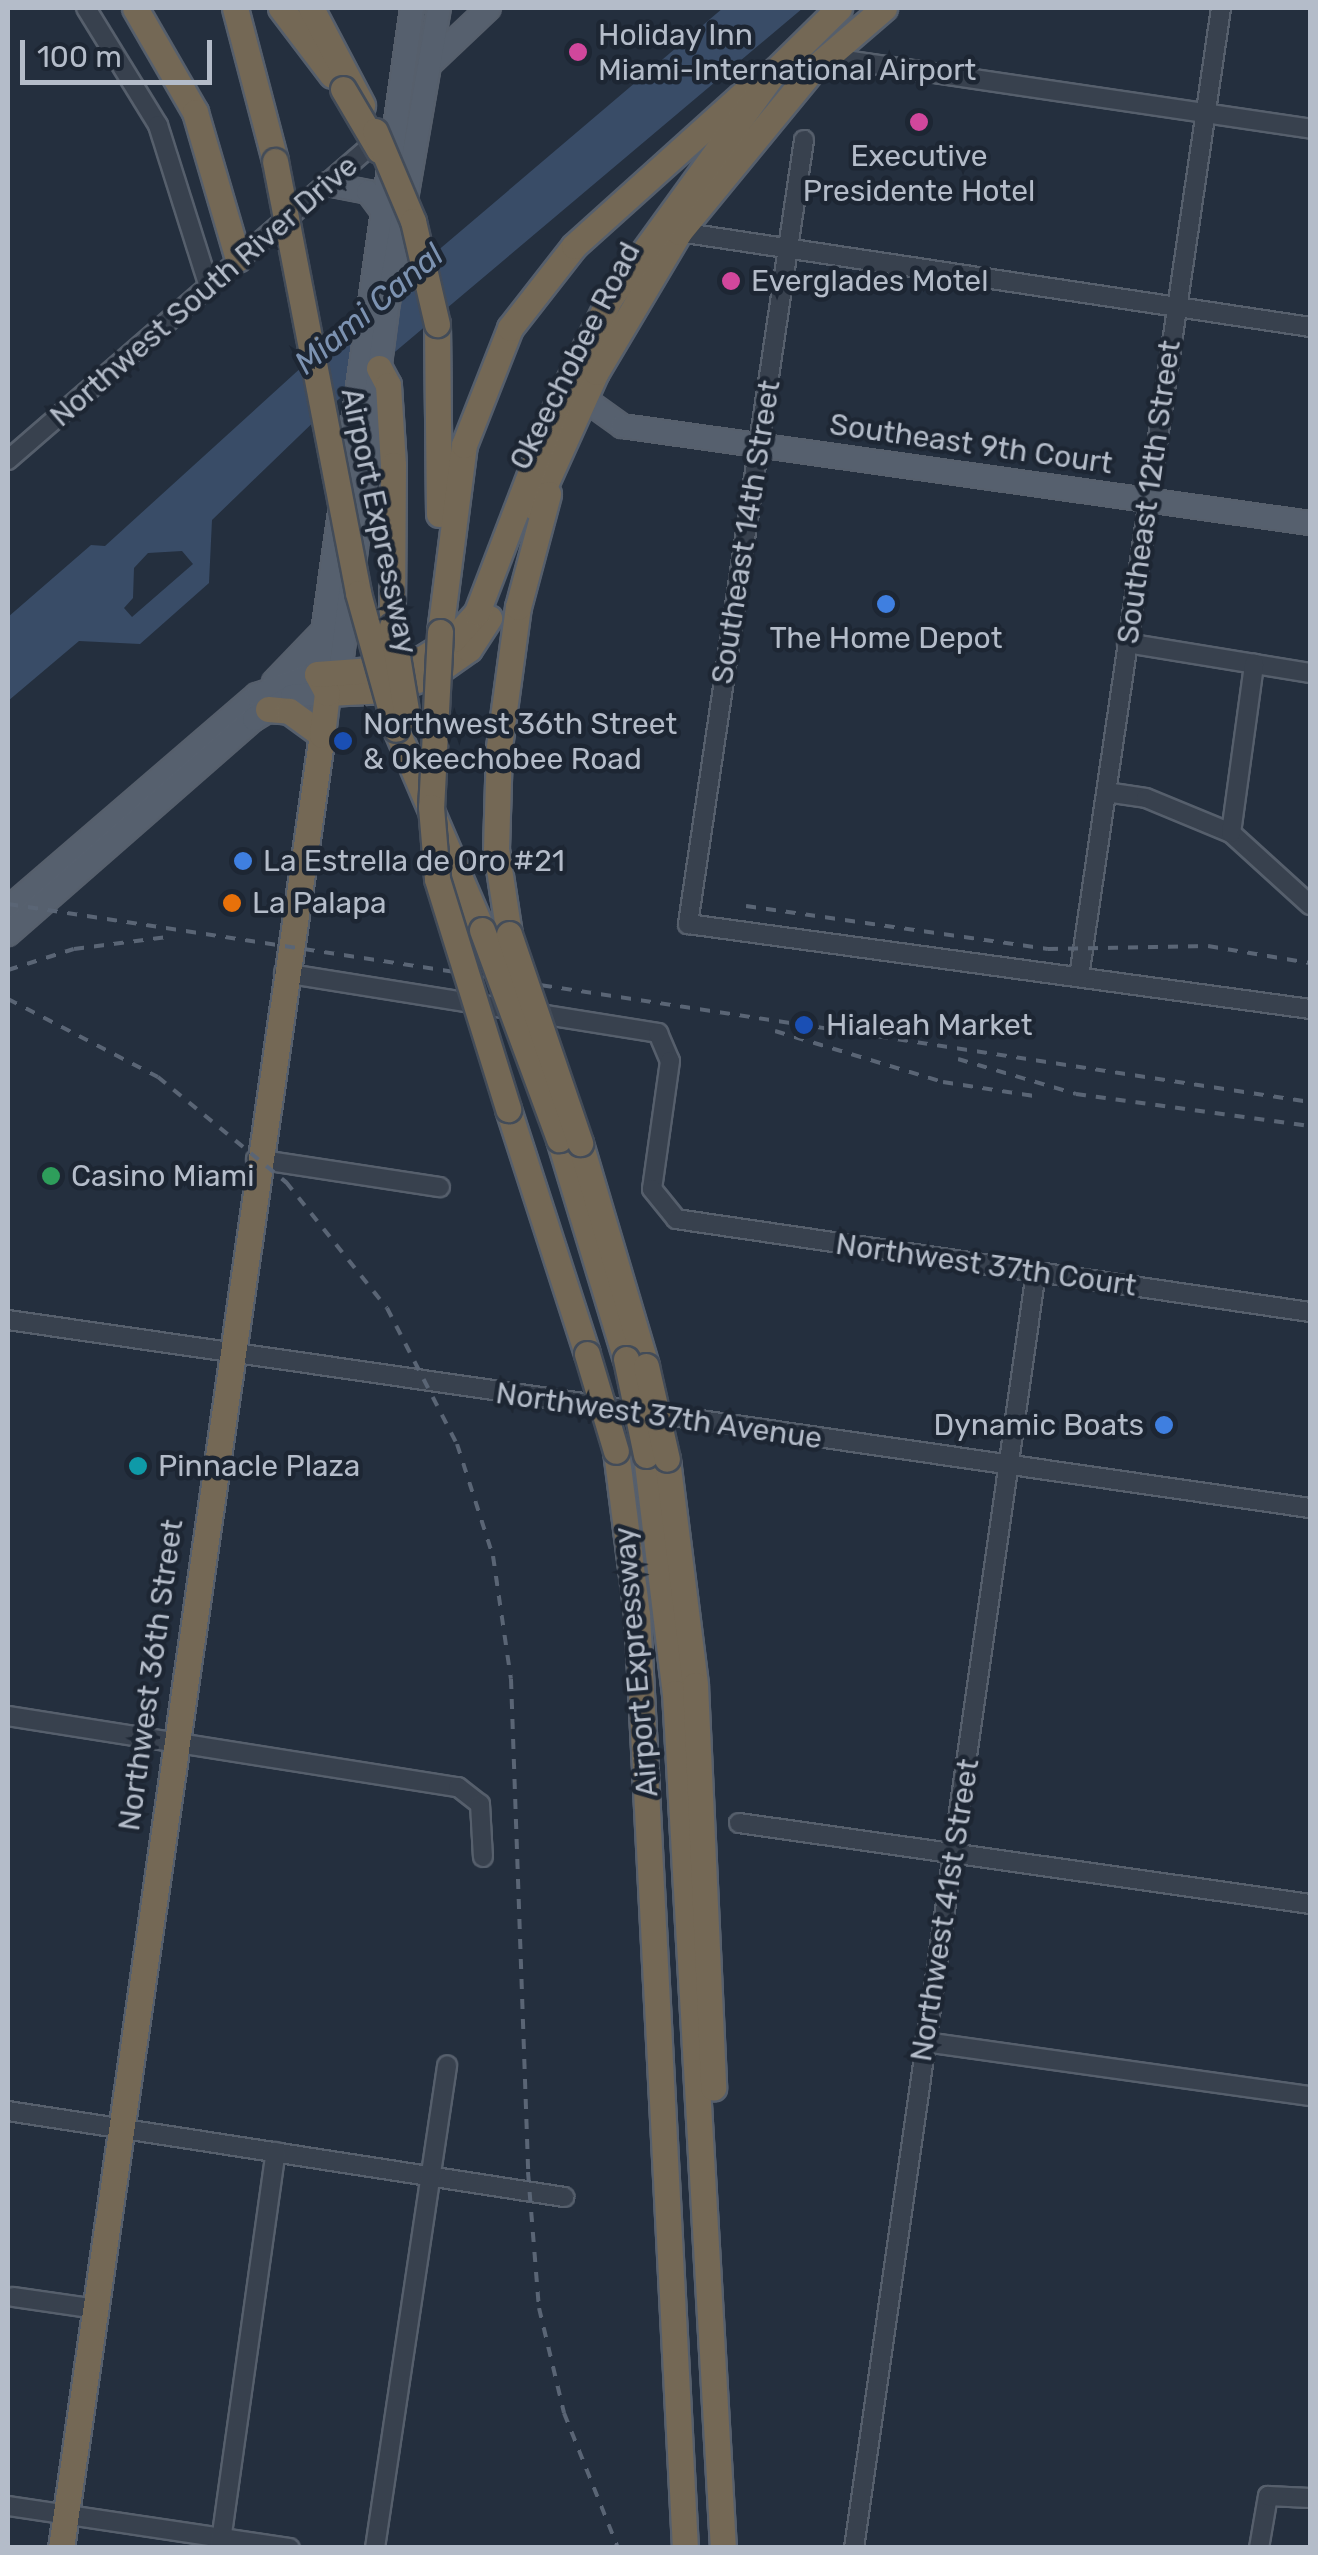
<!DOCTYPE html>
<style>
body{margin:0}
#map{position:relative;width:1318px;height:2555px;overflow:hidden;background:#242f3e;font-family:Rubik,sans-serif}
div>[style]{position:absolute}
.water>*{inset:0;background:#394c67}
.roads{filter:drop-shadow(2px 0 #565f6c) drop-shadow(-2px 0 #565f6c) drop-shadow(0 2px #565f6c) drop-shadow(0 -2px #565f6c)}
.minor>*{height:18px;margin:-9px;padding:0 9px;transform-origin:9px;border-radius:9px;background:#38414e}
.major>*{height:22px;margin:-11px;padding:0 11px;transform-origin:11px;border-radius:11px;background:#56606e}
.highway>*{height:25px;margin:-12.5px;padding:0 12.5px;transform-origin:12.5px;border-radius:12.5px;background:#746855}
.rail>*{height:4px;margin-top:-2px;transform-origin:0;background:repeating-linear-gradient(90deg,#5a6575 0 10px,transparent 0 20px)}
.bridges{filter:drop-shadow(2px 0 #434c59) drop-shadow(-2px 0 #434c59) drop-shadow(0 2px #434c59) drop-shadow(0 -2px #434c59)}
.highway-bridge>*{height:25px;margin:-12.5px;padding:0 12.5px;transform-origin:12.5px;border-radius:12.5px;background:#746855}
.dots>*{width:28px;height:28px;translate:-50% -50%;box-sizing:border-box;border:5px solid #1d2633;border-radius:50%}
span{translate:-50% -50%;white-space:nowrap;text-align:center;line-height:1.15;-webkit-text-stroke:9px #1d2633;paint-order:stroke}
.poi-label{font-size:30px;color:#b4bcc9}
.left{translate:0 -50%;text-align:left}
.right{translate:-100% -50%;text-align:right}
.street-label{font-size:30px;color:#b4bcc9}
.water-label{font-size:32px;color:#7c92b1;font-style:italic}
.frame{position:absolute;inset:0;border:10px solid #b4bcc9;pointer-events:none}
.scale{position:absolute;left:20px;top:40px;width:192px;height:45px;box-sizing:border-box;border:5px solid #b4bcc9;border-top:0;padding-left:12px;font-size:30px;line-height:35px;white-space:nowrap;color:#b4bcc9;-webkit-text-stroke:8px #1d2633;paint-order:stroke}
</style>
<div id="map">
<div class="water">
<i style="clip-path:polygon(evenodd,723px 8px,803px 8px,326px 410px,212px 520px,209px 583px,140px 644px,79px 641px,8px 701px,8px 617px,91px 545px,105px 546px,315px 355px,723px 8px,182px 551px,193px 564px,132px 617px,124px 608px,133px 598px,134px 568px,148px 553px,182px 551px)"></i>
</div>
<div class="roads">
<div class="minor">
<i style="left:86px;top:8px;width:137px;rotate:58.4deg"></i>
<i style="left:158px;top:125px;width:167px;rotate:72.5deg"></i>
<i style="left:825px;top:57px;width:490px;rotate:8.4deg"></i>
<i style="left:804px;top:140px;width:793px;rotate:98.42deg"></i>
<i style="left:688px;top:924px;width:628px;rotate:7.78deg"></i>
<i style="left:679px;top:232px;width:638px;rotate:8.56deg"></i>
<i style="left:8px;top:460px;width:492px;rotate:-40.9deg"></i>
<i style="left:1127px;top:643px;width:185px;rotate:9.3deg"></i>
<i style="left:1106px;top:792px;width:40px;rotate:8.5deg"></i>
<i style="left:1146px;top:798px;width:92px;rotate:22.4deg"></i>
<i style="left:1231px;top:833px;width:107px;rotate:42.3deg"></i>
<i style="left:1231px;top:833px;width:171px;rotate:-82.2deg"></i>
<i style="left:284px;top:973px;width:379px;rotate:9.1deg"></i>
<i style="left:658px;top:1033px;width:30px;rotate:67deg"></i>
<i style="left:670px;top:1061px;width:129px;rotate:98deg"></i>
<i style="left:652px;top:1189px;width:38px;rotate:51deg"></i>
<i style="left:676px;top:1219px;width:641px;rotate:8.35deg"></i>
<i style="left:1079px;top:977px;width:979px;rotate:-81.66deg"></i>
<i style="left:256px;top:1159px;width:186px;rotate:8.7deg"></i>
<i style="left:8px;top:1320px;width:1316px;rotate:8.22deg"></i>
<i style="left:8px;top:1716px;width:456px;rotate:9deg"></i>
<i style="left:458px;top:1787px;width:28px;rotate:38deg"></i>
<i style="left:480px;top:1804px;width:53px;rotate:86.8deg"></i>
<i style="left:739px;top:1823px;width:577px;rotate:8.07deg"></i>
<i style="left:925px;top:2042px;width:389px;rotate:8deg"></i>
<i style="left:8px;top:2111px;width:563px;rotate:8.79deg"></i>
<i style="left:13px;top:2297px;width:84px;rotate:8.2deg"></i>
<i style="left:8px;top:2506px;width:285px;rotate:8.5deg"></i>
<i style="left:220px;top:2548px;width:400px;rotate:-82deg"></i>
<i style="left:375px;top:2548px;width:488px;rotate:-81.5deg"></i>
<i style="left:854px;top:2548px;width:1289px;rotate:-81.88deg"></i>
<i style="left:1259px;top:2548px;width:53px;rotate:-80.2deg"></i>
<i style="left:1268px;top:2496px;width:42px;rotate:2.7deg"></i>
</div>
<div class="major">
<i style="left:430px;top:64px;width:81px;rotate:-43.5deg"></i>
<i style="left:327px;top:184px;width:42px;rotate:11deg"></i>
<i style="left:368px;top:192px;width:26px;rotate:53deg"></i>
<i style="left:583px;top:398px;width:48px;rotate:35.7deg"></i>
<i style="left:622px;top:426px;width:695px;rotate:8.03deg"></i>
<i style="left:274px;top:682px;width:71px;rotate:-46.1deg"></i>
<i style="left:8px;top:909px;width:328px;rotate:-40.7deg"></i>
<i style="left:257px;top:695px;width:64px;rotate:-19.3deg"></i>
<i style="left:317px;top:674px;width:673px;rotate:-81.88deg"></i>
<i style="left:8px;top:934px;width:327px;rotate:-41.2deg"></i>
<i style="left:254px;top:719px;width:44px;rotate:-31.2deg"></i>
<i style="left:292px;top:696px;width:35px;rotate:-5deg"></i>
<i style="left:327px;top:693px;width:25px;rotate:-58deg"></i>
<i style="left:340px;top:672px;width:366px;rotate:-82.6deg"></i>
<i style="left:387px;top:309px;width:305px;rotate:-80.2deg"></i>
</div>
<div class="highway">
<i style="left:135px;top:8px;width:120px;rotate:60deg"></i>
<i style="left:195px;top:112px;width:153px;rotate:73.7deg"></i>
<i style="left:235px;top:8px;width:158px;rotate:75.3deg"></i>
<i style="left:281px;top:8px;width:84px;rotate:52.7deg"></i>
<i style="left:311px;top:8px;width:110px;rotate:62.3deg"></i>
<i style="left:437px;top:324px;width:190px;rotate:89.4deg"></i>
<i style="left:379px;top:368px;width:19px;rotate:62deg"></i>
<i style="left:388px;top:385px;width:80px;rotate:86.4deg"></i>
<i style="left:393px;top:465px;width:161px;rotate:90.4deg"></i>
<i style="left:535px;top:507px;width:148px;rotate:-65.7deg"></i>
<i style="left:596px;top:372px;width:163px;rotate:-59.3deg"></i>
<i style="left:679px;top:232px;width:211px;rotate:-50.6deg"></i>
<i style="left:813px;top:69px;width:94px;rotate:-40.7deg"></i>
<i style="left:440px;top:632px;width:189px;rotate:-82.7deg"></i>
<i style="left:464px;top:445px;width:126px;rotate:-68.5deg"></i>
<i style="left:510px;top:328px;width:104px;rotate:-52deg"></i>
<i style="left:574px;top:246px;width:227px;rotate:-42deg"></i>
<i style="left:327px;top:693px;width:61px;rotate:-2.8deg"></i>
<i style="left:388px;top:690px;width:46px;rotate:-18.8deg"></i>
<i style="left:432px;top:675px;width:45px;rotate:-35.1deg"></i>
<i style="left:469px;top:649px;width:37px;rotate:-57deg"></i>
<i style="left:268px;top:709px;width:21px;rotate:5deg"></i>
<i style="left:289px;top:711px;width:41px;rotate:36deg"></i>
<i style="left:396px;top:729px;width:219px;rotate:66.8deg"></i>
<i style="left:509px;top:934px;width:86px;rotate:-98.7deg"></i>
<i style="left:496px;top:849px;width:102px;rotate:-88.3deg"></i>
<i style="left:499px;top:747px;width:141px;rotate:-82.3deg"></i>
<i style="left:518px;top:607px;width:117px;rotate:-75.1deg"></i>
<i style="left:508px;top:1109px;width:257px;rotate:72.1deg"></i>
<i style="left:559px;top:1139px;width:230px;rotate:73.1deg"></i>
<i style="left:580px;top:1143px;width:233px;rotate:73.5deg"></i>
<i style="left:616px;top:1451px;width:164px;rotate:82.7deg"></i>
<i style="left:637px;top:1614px;width:935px;rotate:87.06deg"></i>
<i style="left:646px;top:1455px;width:240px;rotate:83.1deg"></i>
<i style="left:675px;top:1693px;width:856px;rotate:86.79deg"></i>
<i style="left:667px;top:1459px;width:228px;rotate:82.9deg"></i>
<i style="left:695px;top:1685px;width:403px;rotate:87.4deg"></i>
<i style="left:61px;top:2548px;width:1832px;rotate:-81.81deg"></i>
<i style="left:322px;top:735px;width:42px;rotate:-83.2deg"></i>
<i style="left:327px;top:693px;width:21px;rotate:-118deg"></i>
<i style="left:317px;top:674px;width:68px;rotate:-4.2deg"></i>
<i style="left:385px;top:669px;width:37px;rotate:-16deg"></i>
<i style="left:421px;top:659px;width:38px;rotate:-32deg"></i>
<i style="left:453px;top:639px;width:36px;rotate:-48deg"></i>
<i style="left:477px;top:612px;width:223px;rotate:-69deg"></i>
<i style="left:557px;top:404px;width:119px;rotate:-63.4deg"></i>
<i style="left:610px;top:298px;width:281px;rotate:-54deg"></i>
<i style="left:775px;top:71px;width:90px;rotate:-44.5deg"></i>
</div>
</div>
<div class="rail">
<i style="left:8px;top:904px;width:1317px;rotate:8.65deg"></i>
<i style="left:746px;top:906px;width:305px;rotate:8.1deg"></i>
<i style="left:1048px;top:949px;width:160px;rotate:-1.1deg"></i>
<i style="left:1208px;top:946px;width:103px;rotate:9.5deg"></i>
<i style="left:8px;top:970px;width:69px;rotate:-17.7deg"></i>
<i style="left:74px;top:949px;width:94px;rotate:-7.4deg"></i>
<i style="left:8px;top:999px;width:169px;rotate:27.5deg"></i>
<i style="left:158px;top:1077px;width:166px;rotate:39.4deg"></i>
<i style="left:286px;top:1182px;width:161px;rotate:51.3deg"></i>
<i style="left:387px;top:1308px;width:153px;rotate:62.8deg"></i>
<i style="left:457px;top:1444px;width:118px;rotate:72.2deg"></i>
<i style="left:493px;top:1556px;width:124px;rotate:81.7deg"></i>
<i style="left:511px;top:1679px;width:493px;rotate:88deg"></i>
<i style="left:528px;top:2172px;width:136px;rotate:85.4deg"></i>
<i style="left:539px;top:2308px;width:108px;rotate:76.6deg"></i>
<i style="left:564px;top:2413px;width:145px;rotate:68.2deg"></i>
<i style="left:775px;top:1031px;width:176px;rotate:16.9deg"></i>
<i style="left:943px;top:1082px;width:92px;rotate:8.7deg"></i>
<i style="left:958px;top:1059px;width:123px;rotate:16.5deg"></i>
<i style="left:1076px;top:1094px;width:236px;rotate:7.8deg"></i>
</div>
<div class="bridges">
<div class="highway-bridge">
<i style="left:343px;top:89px;width:71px;rotate:59.5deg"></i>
<i style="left:375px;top:131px;width:98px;rotate:67.1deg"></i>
<i style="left:413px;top:221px;width:106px;rotate:76.9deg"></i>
<i style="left:275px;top:161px;width:440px;rotate:79.1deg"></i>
<i style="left:358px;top:593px;width:141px;rotate:74.4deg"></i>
<i style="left:392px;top:626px;width:91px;rotate:80.5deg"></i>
<i style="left:440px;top:632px;width:175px;rotate:92.9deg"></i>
<i style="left:431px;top:807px;width:72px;rotate:85.2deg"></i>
<i style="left:437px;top:879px;width:241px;rotate:72.8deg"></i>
<i style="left:482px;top:930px;width:223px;rotate:69.8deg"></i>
<i style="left:509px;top:934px;width:221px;rotate:71.2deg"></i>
<i style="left:587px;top:1354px;width:101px;rotate:73.4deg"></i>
<i style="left:626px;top:1359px;width:98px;rotate:78.2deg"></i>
<i style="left:646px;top:1366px;width:95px;rotate:77.3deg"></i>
</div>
</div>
<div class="dots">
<i style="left:578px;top:52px;background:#d1479c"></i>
<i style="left:919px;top:122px;background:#d1479c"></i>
<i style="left:731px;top:281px;background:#d1479c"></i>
<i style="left:886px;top:604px;background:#3f7fe0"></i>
<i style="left:343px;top:741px;background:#1a4fb4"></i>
<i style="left:243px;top:861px;background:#3f7fe0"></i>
<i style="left:232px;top:903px;background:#e8710a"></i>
<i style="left:804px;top:1025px;background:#1a4fb4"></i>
<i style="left:51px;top:1176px;background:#2e9e5b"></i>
<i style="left:1164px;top:1425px;background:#3f7fe0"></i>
<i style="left:138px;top:1466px;background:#0f9aa8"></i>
</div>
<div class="poi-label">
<span class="left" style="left:598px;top:52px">Holiday Inn<br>Miami-International Airport</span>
<span style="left:919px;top:173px">Executive<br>Presidente Hotel</span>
<span class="left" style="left:751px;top:281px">Everglades Motel</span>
<span style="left:886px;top:638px">The Home Depot</span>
<span class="left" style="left:363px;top:741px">Northwest 36th Street<br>&amp; Okeechobee Road</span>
<span class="left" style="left:263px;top:861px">La Estrella de Oro #21</span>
<span class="left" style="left:252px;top:903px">La Palapa</span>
<span class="left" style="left:826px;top:1025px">Hialeah Market</span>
<span class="left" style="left:71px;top:1176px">Casino Miami</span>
<span class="right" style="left:1144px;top:1425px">Dynamic Boats</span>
<span class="left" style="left:158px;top:1466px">Pinnacle Plaza</span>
</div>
<div class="street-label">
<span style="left:204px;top:291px;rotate:-41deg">Northwest South River Drive</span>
<span style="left:575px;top:356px;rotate:-63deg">Okeechobee Road</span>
<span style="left:971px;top:444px;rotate:8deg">Southeast 9th Court</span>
<span style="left:1149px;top:492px;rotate:-82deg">Southeast 12th Street</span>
<span style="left:379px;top:521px;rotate:78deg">Airport Expressway</span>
<span style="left:746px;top:532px;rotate:-81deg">Southeast 14th Street</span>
<span style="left:986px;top:1265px;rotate:8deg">Northwest 37th Court</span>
<span style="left:659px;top:1416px;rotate:8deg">Northwest 37th Avenue</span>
<span style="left:636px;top:1662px;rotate:-95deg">Airport Expressway</span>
<span style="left:151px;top:1675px;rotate:-82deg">Northwest 36th Street</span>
<span style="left:945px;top:1910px;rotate:-81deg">Northwest 41st Street</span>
</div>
<div class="water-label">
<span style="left:369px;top:309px;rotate:-40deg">Miami Canal</span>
</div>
<div class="frame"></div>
<div class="scale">100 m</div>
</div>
